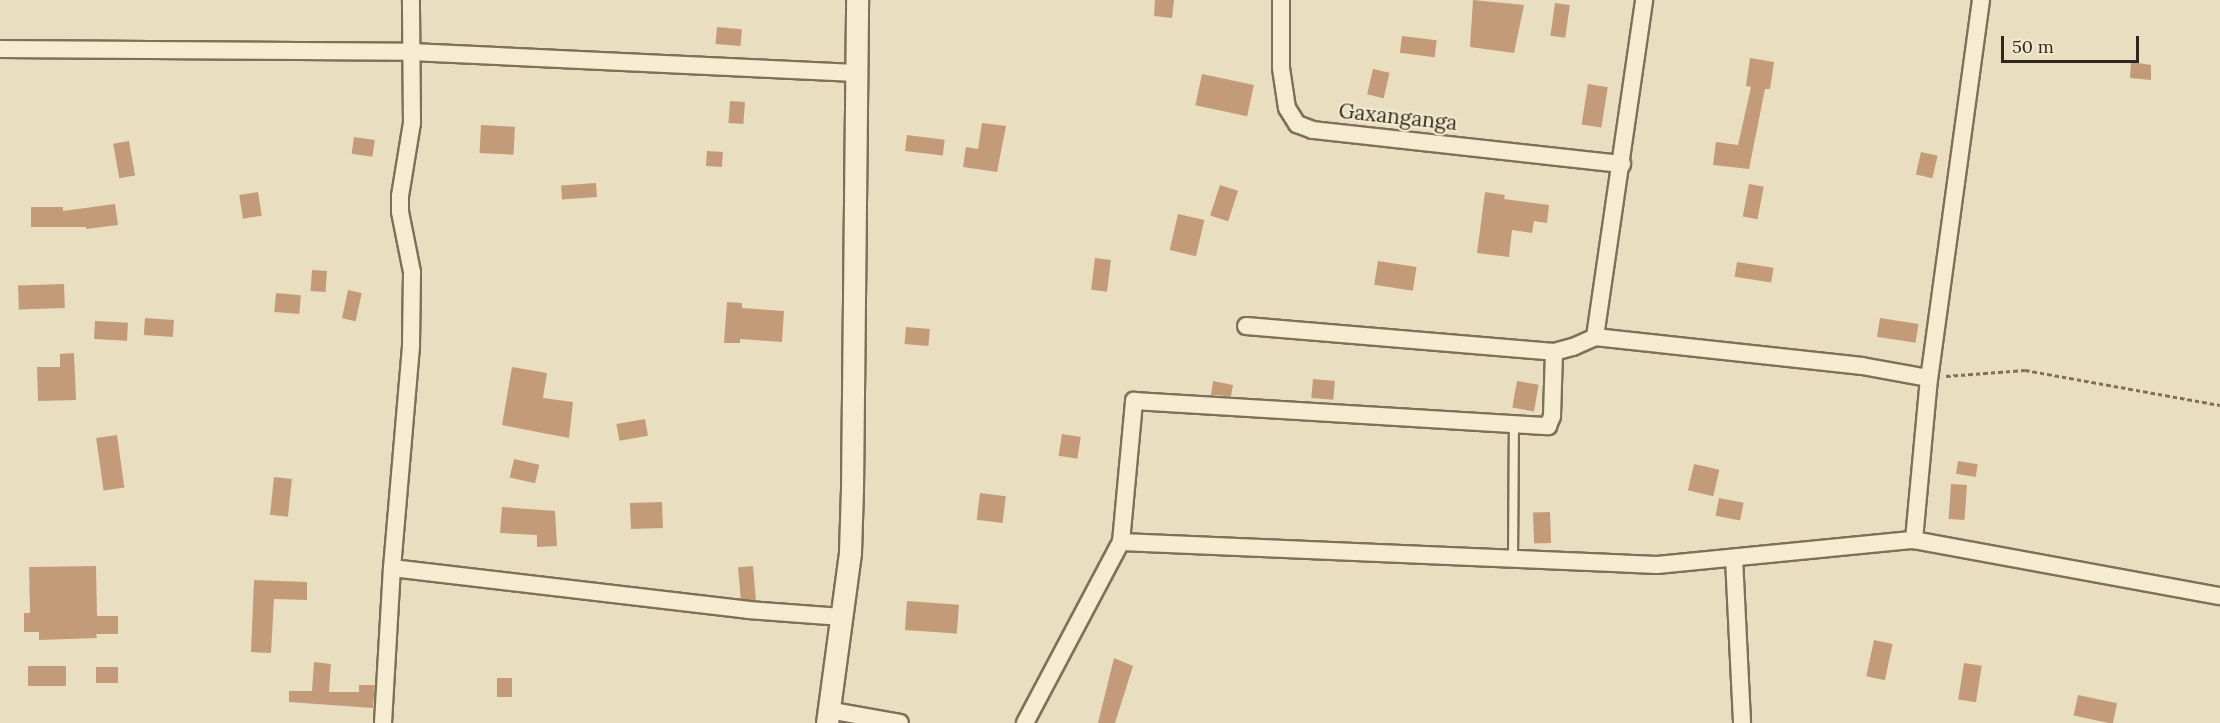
<!DOCTYPE html>
<style>
body{margin:0}
#map{position:relative;width:2220px;height:723px;overflow:hidden;background:#e9dec0;font-family:Lora,serif}
div>[style]{position:absolute}
.building>*{inset:0;background:#c49b79;transform-origin:0 0}
.path>*{height:3px;margin-top:-1.5px;transform-origin:0;background:repeating-linear-gradient(90deg,#80705a 0 4.5px,transparent 0 7.5px)}
.roads{filter:drop-shadow(2px 0 #80705a) drop-shadow(-2px 0 #80705a) drop-shadow(0 2px #80705a) drop-shadow(0 -2px #80705a)}
.service>*{height:8px;margin:-4px;padding:0 4px;transform-origin:4px;border-radius:4px;background:#f5ecd2}
.minor>*{height:16px;margin:-8px;padding:0 8px;transform-origin:8px;border-radius:8px;background:#f5ecd2}
.tertiary>*{height:21px;margin:-10.5px;padding:0 10.5px;transform-origin:10.5px;border-radius:10.5px;background:#f5ecd2}
span{translate:-50% -50%;white-space:nowrap;text-align:center;line-height:1.15;-webkit-text-stroke:4.5px #f1e9cf;paint-order:stroke}
.street-label{font-size:21px;color:#31281d}
.scale{position:absolute;left:2001px;top:36px;width:138px;height:27px;box-sizing:border-box;border:3px solid #31281d;border-top:0;padding-left:8px;font-size:18px;line-height:21px;white-space:nowrap;color:#31281d;-webkit-text-stroke:4px #f1e9cf;paint-order:stroke}
</style>
<div id="map">
<div class="building">
<i style="clip-path:polygon(1155px 0,1174px 0,1172px 18px,1154px 16px)"></i>
<i style="clip-path:polygon(1473px 0,1524px 5px,1514px 53px,1470px 47px)"></i>
<i style="left:1555px;top:3px;width:15px;height:33px;rotate:8deg"></i>
<i style="left:717px;top:27px;width:25px;height:17px;rotate:5deg"></i>
<i style="left:1402px;top:36px;width:35px;height:17px;rotate:7deg"></i>
<i style="clip-path:polygon(1750px 58px,1774px 62px,1770px 89px,1765px 89px,1749px 169px,1713px 165px,1716px 142px,1738px 145px,1751px 87px,1746px 86px)"></i>
<i style="clip-path:polygon(2131px 62px,2151px 65px,2151px 80px,2130px 78px)"></i>
<i style="left:1373px;top:69px;width:17px;height:26px;rotate:13deg"></i>
<i style="left:1202px;top:74px;width:53px;height:32px;rotate:12deg"></i>
<i style="left:1588px;top:84px;width:20px;height:41px;rotate:9deg"></i>
<i style="left:730px;top:101px;width:15px;height:22px;rotate:4deg"></i>
<i style="clip-path:polygon(982px 123px,1006px 126px,997px 172px,963px 167px,966px 147px,978px 149px)"></i>
<i style="left:481px;top:125px;width:34px;height:28px;rotate:3deg"></i>
<i style="left:907px;top:135px;width:38px;height:16px;rotate:7deg"></i>
<i style="left:354px;top:137px;width:21px;height:17px;rotate:8deg"></i>
<i style="left:129px;top:141px;width:35px;height:16px;rotate:80deg"></i>
<i style="left:707px;top:151px;width:16px;height:15px;rotate:4deg"></i>
<i style="left:1921px;top:152px;width:17px;height:23px;rotate:13deg"></i>
<i style="left:596px;top:183px;width:14px;height:35px;rotate:86deg"></i>
<i style="left:1749px;top:184px;width:15px;height:33px;rotate:11deg"></i>
<i style="left:1220px;top:185px;width:19px;height:32px;rotate:18deg"></i>
<i style="left:258px;top:192px;width:24px;height:19px;rotate:81deg"></i>
<i style="clip-path:polygon(1485px 192px,1505px 195px,1504px 199px,1549px 205px,1547px 223px,1534px 221px,1532px 233px,1512px 230px,1509px 257px,1477px 253px)"></i>
<i style="clip-path:polygon(115px 204px,118px 225px,86px 229px,86px 227px,31px 227px,31px 207px,63px 207px,63px 211px)"></i>
<i style="left:1178px;top:214px;width:27px;height:37px;rotate:13deg"></i>
<i style="left:1095px;top:258px;width:16px;height:32px;rotate:7deg"></i>
<i style="left:1378px;top:261px;width:39px;height:24px;rotate:9deg"></i>
<i style="left:1737px;top:262px;width:37px;height:15px;rotate:9deg"></i>
<i style="left:312px;top:270px;width:15px;height:21px;rotate:4deg"></i>
<i style="left:64px;top:284px;width:24px;height:46px;rotate:88deg"></i>
<i style="left:348px;top:290px;width:14px;height:29px;rotate:12deg"></i>
<i style="left:276px;top:293px;width:25px;height:19px;rotate:5deg"></i>
<i style="clip-path:polygon(727px 302px,742px 303px,742px 308px,784px 311px,782px 342px,740px 339px,740px 343px,724px 343px)"></i>
<i style="left:145px;top:318px;width:29px;height:17px;rotate:4deg"></i>
<i style="left:1880px;top:318px;width:39px;height:19px;rotate:9deg"></i>
<i style="left:95px;top:321px;width:33px;height:18px;rotate:3deg"></i>
<i style="left:906px;top:327px;width:24px;height:17px;rotate:5deg"></i>
<i style="clip-path:polygon(74px 353px,76px 400px,38px 401px,37px 367px,60px 367px,60px 354px)"></i>
<i style="clip-path:polygon(512px 367px,547px 373px,543px 398px,573px 402px,569px 438px,502px 425px)"></i>
<i style="left:1313px;top:379px;width:22px;height:19px;rotate:5deg"></i>
<i style="clip-path:polygon(1213px 381px,1233px 385px,1231px 396px,1211px 395px)"></i>
<i style="left:1517px;top:381px;width:22px;height:27px;rotate:10deg"></i>
<i style="left:645px;top:419px;width:17px;height:29px;rotate:80deg"></i>
<i style="left:1062px;top:434px;width:19px;height:22px;rotate:9deg"></i>
<i style="left:117px;top:435px;width:53px;height:21px;rotate:82deg"></i>
<i style="left:514px;top:459px;width:26px;height:19px;rotate:13deg"></i>
<i style="left:1958px;top:461px;width:20px;height:13px;rotate:9deg"></i>
<i style="left:1694px;top:464px;width:26px;height:27px;rotate:13deg"></i>
<i style="left:274px;top:477px;width:18px;height:38px;rotate:6deg"></i>
<i style="left:1951px;top:484px;width:16px;height:35px;rotate:4deg"></i>
<i style="left:980px;top:493px;width:26px;height:27px;rotate:7deg"></i>
<i style="left:1719px;top:498px;width:25px;height:18px;rotate:11deg"></i>
<i style="left:662px;top:502px;width:26px;height:32px;rotate:88deg"></i>
<i style="clip-path:polygon(502px 507px,555px 511px,557px 546px,537px 547px,537px 535px,500px 533px)"></i>
<i style="left:1550px;top:512px;width:31px;height:17px;rotate:88deg"></i>
<i style="clip-path:polygon(96px 566px,97px 616px,118px 616px,118px 634px,96px 634px,97px 638px,39px 640px,39px 632px,24px 632px,24px 613px,30px 613px,29px 567px)"></i>
<i style="left:753px;top:566px;width:34px;height:15px;rotate:85deg"></i>
<i style="clip-path:polygon(254px 580px,307px 582px,307px 600px,274px 599px,271px 653px,251px 652px)"></i>
<i style="left:907px;top:601px;width:52px;height:29px;rotate:4deg"></i>
<i style="left:1874px;top:640px;width:19px;height:37px;rotate:12deg"></i>
<i style="clip-path:polygon(1114px 658px,1133px 666px,1115px 723px,1098px 723px)"></i>
<i style="clip-path:polygon(314px 662px,331px 664px,329px 692px,359px 692px,359px 685px,375px 685px,373px 708px,289px 702px,289px 691px,312px 691px)"></i>
<i style="left:1964px;top:663px;width:18px;height:37px;rotate:9deg"></i>
<i style="left:28px;top:666px;width:38px;height:20px"></i>
<i style="left:96px;top:667px;width:22px;height:16px"></i>
<i style="left:497px;top:678px;width:15px;height:19px"></i>
<i style="left:2078px;top:695px;width:40px;height:21px;rotate:12deg"></i>
</div>
<div class="path">
<i style="left:1946px;top:376px;width:79px;rotate:-4.3deg"></i>
<i style="left:2025px;top:370px;width:198px;rotate:10.2deg"></i>
</div>
<div class="roads">
<div class="service">
<i style="left:1513px;top:559px;width:135px;rotate:-89.6deg"></i>
</div>
<div class="minor">
<i style="left:1281px;top:0;width:68px;rotate:90deg"></i>
<i style="left:1281px;top:68px;width:40px;rotate:81.5deg"></i>
<i style="left:1287px;top:108px;width:19px;rotate:58deg"></i>
<i style="left:1297px;top:124px;width:17px;rotate:21deg"></i>
<i style="left:1313px;top:130px;width:311px;rotate:6.3deg"></i>
<i style="left:1981px;top:0;width:382px;rotate:97.8deg"></i>
<i style="left:1929px;top:378px;width:163px;rotate:95.3deg"></i>
<i style="left:1914px;top:540px;width:311px;rotate:10.4deg"></i>
<i style="left:0;top:49px;width:411px;rotate:0.4deg"></i>
<i style="left:411px;top:52px;width:445px;rotate:2.7deg"></i>
<i style="left:1246px;top:326px;width:309px;rotate:4.8deg"></i>
<i style="left:1554px;top:352px;width:20px;rotate:-15deg"></i>
<i style="left:1573px;top:347px;width:24px;rotate:-24deg"></i>
<i style="left:1595px;top:337px;width:341px;rotate:-81.7deg"></i>
<i style="left:1595px;top:337px;width:269px;rotate:6.2deg"></i>
<i style="left:1862px;top:366px;width:68px;rotate:10.2deg"></i>
<i style="left:1121px;top:542px;width:142px;rotate:-84.7deg"></i>
<i style="left:1134px;top:401px;width:415px;rotate:3.5deg"></i>
<i style="left:1548px;top:426px;width:11px;rotate:-68deg"></i>
<i style="left:1552px;top:416px;width:64px;rotate:-88.2deg"></i>
<i style="left:1734px;top:558px;width:165px;rotate:87.2deg"></i>
<i style="left:392px;top:568px;width:358px;rotate:6.7deg"></i>
<i style="left:748px;top:610px;width:94px;rotate:4.3deg"></i>
<i style="left:828px;top:710px;width:73px;rotate:10.2deg"></i>
<i style="left:383px;top:723px;width:155px;rotate:-86.7deg"></i>
<i style="left:392px;top:568px;width:224px;rotate:-85.1deg"></i>
<i style="left:411px;top:345px;width:73px;rotate:-89.2deg"></i>
<i style="left:412px;top:272px;width:61px;rotate:-101.3deg"></i>
<i style="left:400px;top:212px;width:16px;rotate:-90deg"></i>
<i style="left:400px;top:196px;width:74px;rotate:-80.7deg"></i>
<i style="left:412px;top:123px;width:123px;rotate:-90.5deg"></i>
<i style="left:1025px;top:723px;width:205px;rotate:-62.1deg"></i>
<i style="left:1121px;top:542px;width:536px;rotate:2.46deg"></i>
<i style="left:1657px;top:565px;width:258px;rotate:-5.6deg"></i>
</div>
<div class="tertiary">
<i style="left:827px;top:723px;width:173px;rotate:-82.3deg"></i>
<i style="left:850px;top:552px;width:62px;rotate:-88.2deg"></i>
<i style="left:852px;top:490px;width:490px;rotate:-89.4deg"></i>
</div>
</div>
<div class="street-label">
<span style="left:1398px;top:117px;rotate:6deg">Gaxanganga</span>
</div>
<div class="scale">50 m</div>
</div>
